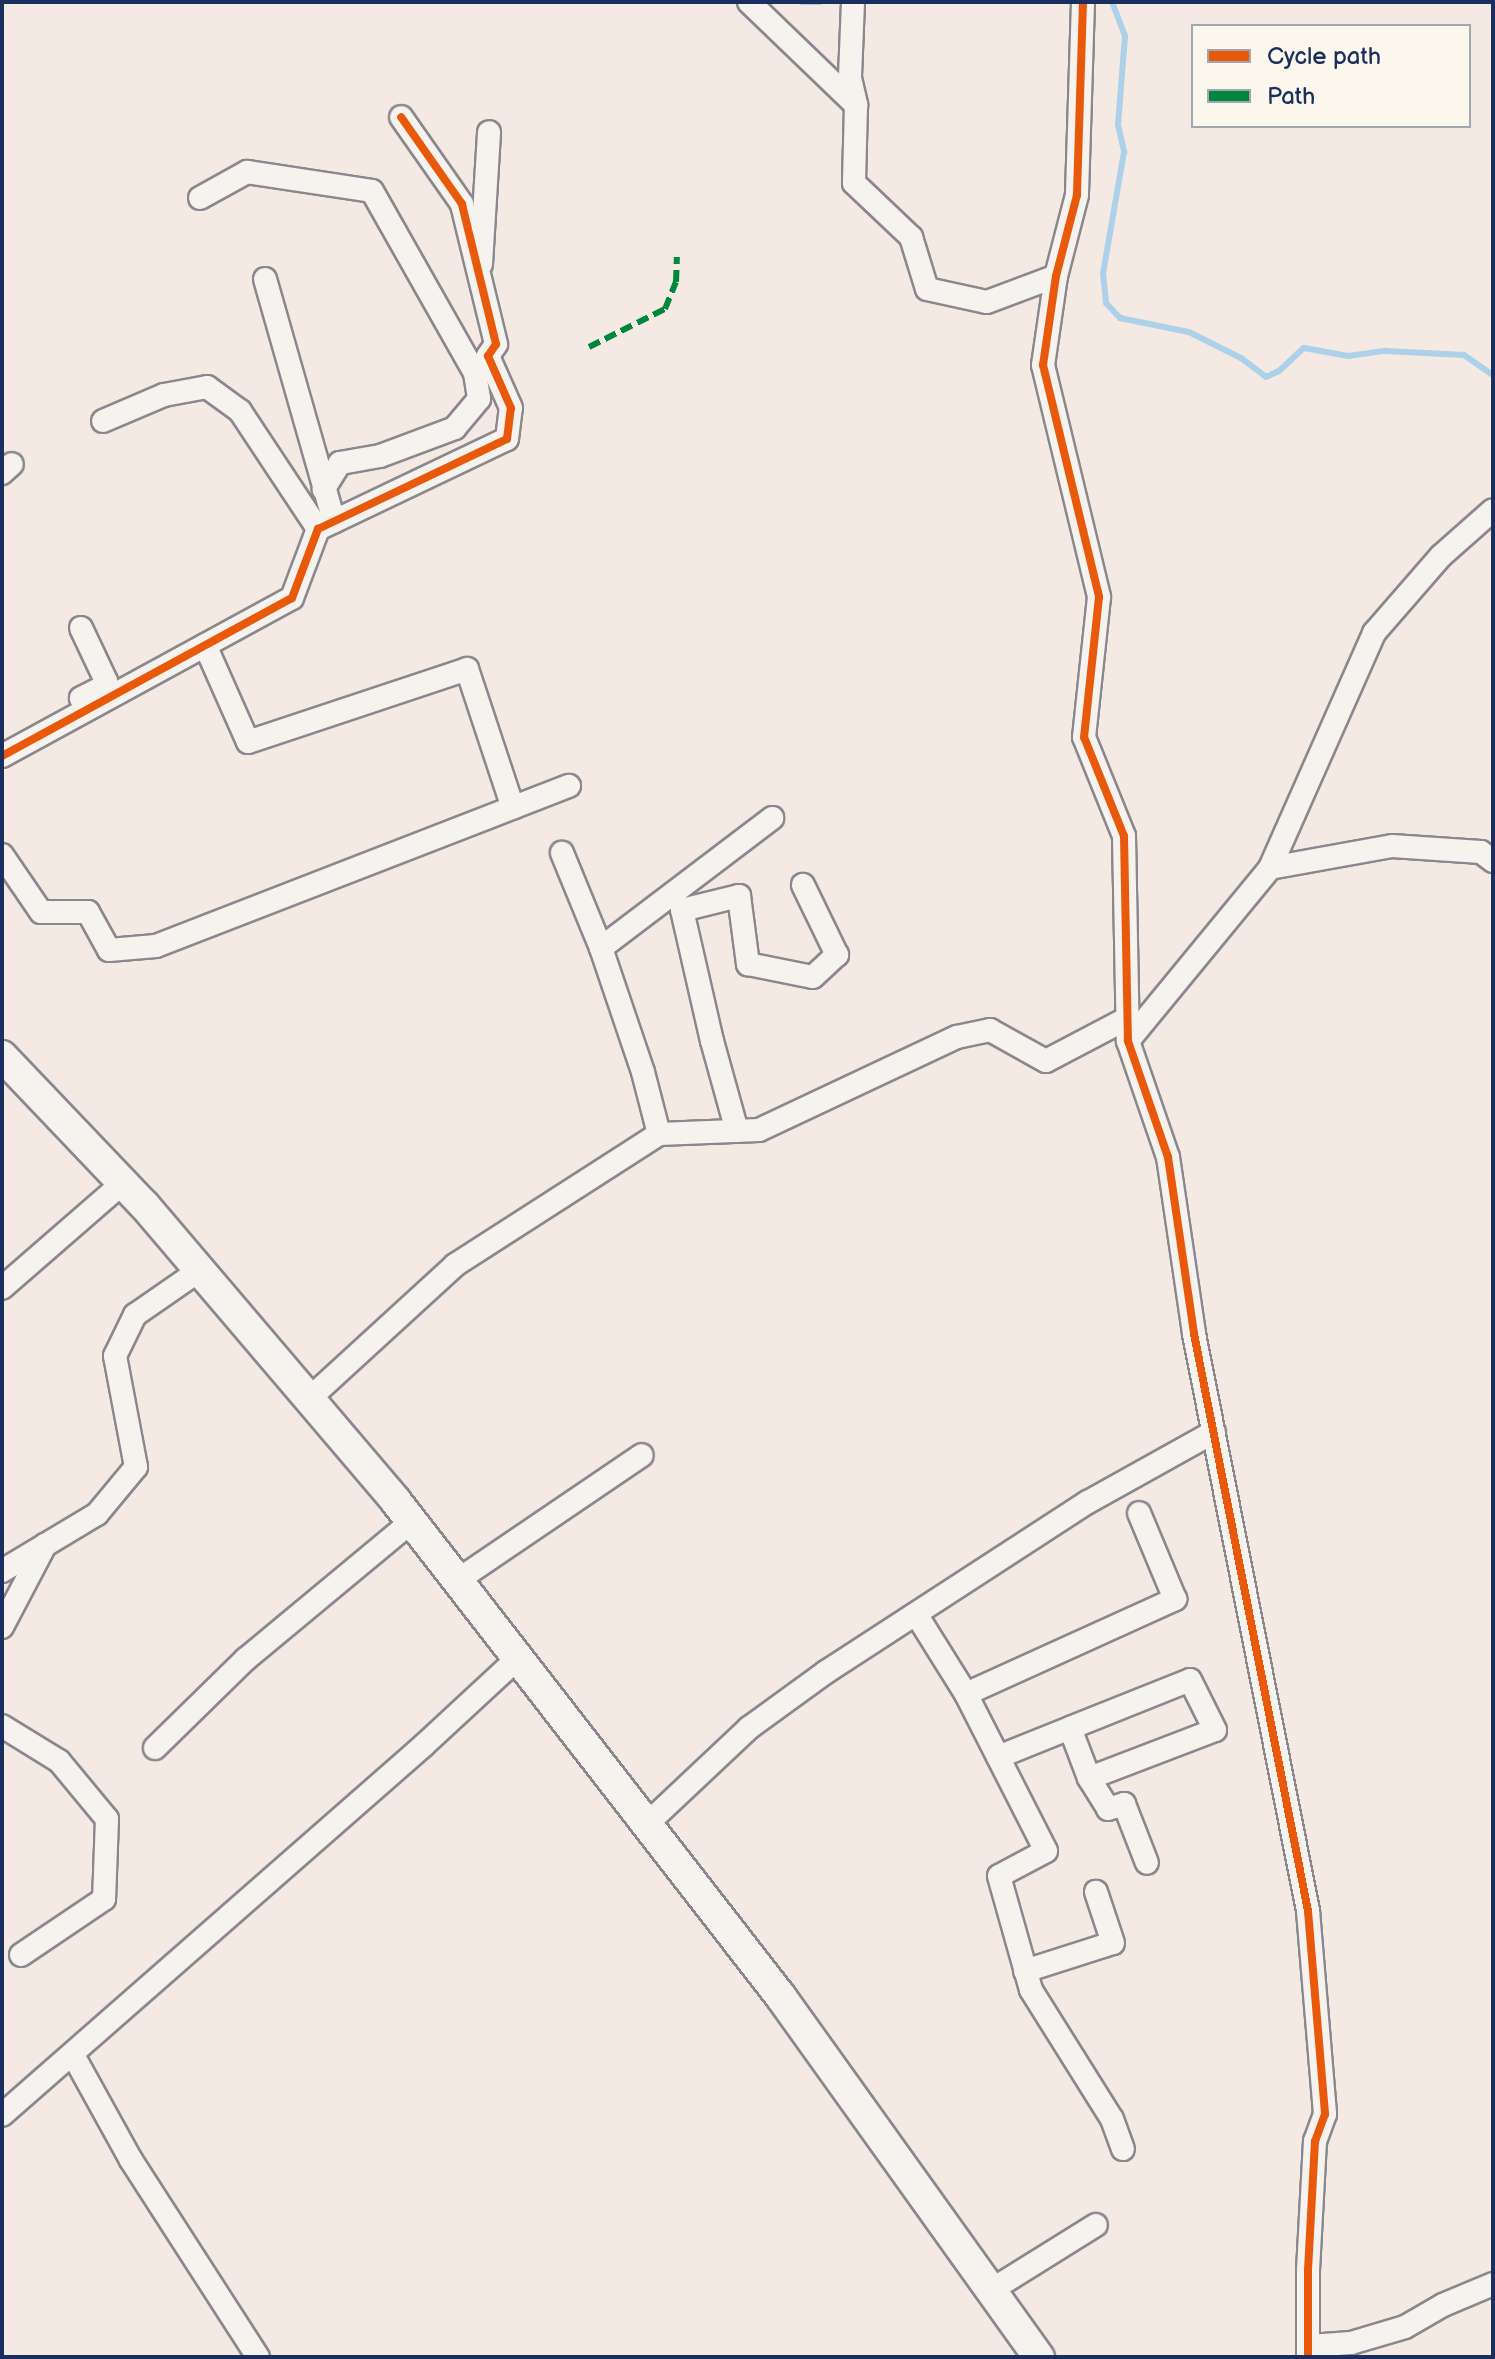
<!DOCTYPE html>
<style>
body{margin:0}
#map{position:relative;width:1495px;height:2359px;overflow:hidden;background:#f5e9e3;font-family:"Balsamiq Sans",sans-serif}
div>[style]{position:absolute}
.stream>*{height:6px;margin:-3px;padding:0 3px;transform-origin:3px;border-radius:3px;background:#acd1e9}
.roads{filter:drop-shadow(2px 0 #89888e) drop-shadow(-2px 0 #89888e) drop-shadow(0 2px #89888e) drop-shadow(0 -2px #89888e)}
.street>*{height:22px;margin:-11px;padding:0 11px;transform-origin:11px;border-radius:11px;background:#f6f3ef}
.secondary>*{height:30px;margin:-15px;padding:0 15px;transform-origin:15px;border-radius:15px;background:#f6f3ef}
.quiet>*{height:6px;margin-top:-3px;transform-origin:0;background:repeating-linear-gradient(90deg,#00873e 0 12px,transparent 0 18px)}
.cycleway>*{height:8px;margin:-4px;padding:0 4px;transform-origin:4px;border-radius:4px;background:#e8590c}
span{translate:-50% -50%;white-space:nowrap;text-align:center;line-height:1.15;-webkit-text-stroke:7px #fbf7ec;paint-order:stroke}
.frame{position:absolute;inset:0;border:4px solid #1b2f5e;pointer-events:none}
.legend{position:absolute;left:1191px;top:24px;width:280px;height:104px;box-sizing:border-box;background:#fbf7ec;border:2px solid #a1a7b3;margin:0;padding:10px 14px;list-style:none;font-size:24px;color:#1b2f5e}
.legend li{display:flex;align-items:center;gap:16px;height:40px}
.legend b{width:40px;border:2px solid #a1a7b3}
</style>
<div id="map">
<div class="stream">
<i style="left:802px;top:2px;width:18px"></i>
<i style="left:1112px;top:2px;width:36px;rotate:69deg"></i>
<i style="left:1125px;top:36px;width:89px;rotate:94.5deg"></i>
<i style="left:1118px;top:125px;width:28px;rotate:77deg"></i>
<i style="left:1124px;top:152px;width:123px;rotate:99.8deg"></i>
<i style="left:1103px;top:273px;width:30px;rotate:84deg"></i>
<i style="left:1106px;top:303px;width:21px;rotate:47deg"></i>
<i style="left:1120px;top:318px;width:70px;rotate:11.5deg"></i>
<i style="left:1189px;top:332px;width:58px;rotate:26.6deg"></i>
<i style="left:1241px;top:358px;width:31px;rotate:37deg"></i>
<i style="left:1266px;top:377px;width:14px;rotate:-25deg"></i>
<i style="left:1279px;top:371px;width:34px;rotate:-43deg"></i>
<i style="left:1304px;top:348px;width:45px;rotate:10.3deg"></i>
<i style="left:1348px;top:356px;width:37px;rotate:-8deg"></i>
<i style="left:1385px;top:351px;width:79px;rotate:2.9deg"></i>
<i style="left:1464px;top:355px;width:35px;rotate:35deg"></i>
</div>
<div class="roads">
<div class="street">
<i style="left:749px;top:2px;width:149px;rotate:43.9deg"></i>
<i style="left:856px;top:105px;width:78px;rotate:91.5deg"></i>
<i style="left:854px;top:183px;width:79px;rotate:43.5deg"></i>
<i style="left:911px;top:237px;width:54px;rotate:72.9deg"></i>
<i style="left:927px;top:289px;width:61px;rotate:12.2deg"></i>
<i style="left:987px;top:302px;width:74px;rotate:-20.6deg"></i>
<i style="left:853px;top:2px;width:76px;rotate:92.3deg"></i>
<i style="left:850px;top:78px;width:28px;rotate:77deg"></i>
<i style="left:1083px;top:2px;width:193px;rotate:91.8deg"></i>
<i style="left:1077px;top:195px;width:84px;rotate:104.5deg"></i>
<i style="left:1056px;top:276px;width:90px;rotate:98.3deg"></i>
<i style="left:1043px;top:365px;width:239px;rotate:76.4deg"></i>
<i style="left:1099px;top:597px;width:141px;rotate:96.1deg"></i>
<i style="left:1084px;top:737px;width:107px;rotate:68deg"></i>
<i style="left:1124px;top:836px;width:205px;rotate:88.9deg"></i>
<i style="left:1128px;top:1041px;width:123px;rotate:71deg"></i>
<i style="left:1168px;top:1157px;width:179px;rotate:81.6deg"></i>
<i style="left:1194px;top:1334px;width:588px;rotate:78.82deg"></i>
<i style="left:1308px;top:1911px;width:204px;rotate:85.2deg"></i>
<i style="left:1325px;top:2114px;width:29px;rotate:110deg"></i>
<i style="left:1315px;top:2141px;width:129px;rotate:93.1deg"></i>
<i style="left:1308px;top:2270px;width:87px;rotate:90deg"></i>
<i style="left:200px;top:198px;width:54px;rotate:-29deg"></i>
<i style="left:247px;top:172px;width:126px;rotate:8.6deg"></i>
<i style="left:372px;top:191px;width:209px;rotate:60.5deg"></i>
<i style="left:475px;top:373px;width:26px;rotate:81deg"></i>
<i style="left:479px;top:399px;width:38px;rotate:130deg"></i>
<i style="left:455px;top:428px;width:80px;rotate:159.5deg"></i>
<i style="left:380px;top:456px;width:41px;rotate:170.1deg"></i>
<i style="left:340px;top:463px;width:31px;rotate:122deg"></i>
<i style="left:481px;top:264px;width:132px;rotate:-86.5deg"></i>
<i style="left:265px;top:279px;width:252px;rotate:74.1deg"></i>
<i style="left:103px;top:421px;width:66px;rotate:-23.1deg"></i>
<i style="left:164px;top:395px;width:44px;rotate:-10.5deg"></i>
<i style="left:207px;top:387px;width:41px;rotate:36deg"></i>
<i style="left:240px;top:411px;width:141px;rotate:56.5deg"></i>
<i style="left:2px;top:473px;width:13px;rotate:-42deg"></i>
<i style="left:81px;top:628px;width:59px;rotate:64.7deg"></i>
<i style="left:106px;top:681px;width:7px;rotate:117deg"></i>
<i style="left:103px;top:687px;width:25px;rotate:153deg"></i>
<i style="left:205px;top:645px;width:106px;rotate:66.1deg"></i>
<i style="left:248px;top:742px;width:231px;rotate:-18.4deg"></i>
<i style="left:467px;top:669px;width:146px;rotate:71.7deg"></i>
<i style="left:2px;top:756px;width:330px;rotate:-28.6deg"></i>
<i style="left:292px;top:598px;width:74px;rotate:-69.4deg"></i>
<i style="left:318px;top:529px;width:209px;rotate:-25.5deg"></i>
<i style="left:507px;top:439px;width:31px;rotate:-83deg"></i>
<i style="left:511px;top:408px;width:57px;rotate:-113.9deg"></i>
<i style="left:488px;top:356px;width:14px;rotate:-56deg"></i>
<i style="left:496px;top:344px;width:144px;rotate:-103.7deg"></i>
<i style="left:462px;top:204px;width:106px;rotate:-125deg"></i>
<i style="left:2px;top:855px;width:69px;rotate:55.6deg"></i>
<i style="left:41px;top:912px;width:47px"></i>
<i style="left:88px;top:912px;width:43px;rotate:61.1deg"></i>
<i style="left:109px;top:950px;width:47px;rotate:-4.9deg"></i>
<i style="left:156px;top:946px;width:443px;rotate:-21.2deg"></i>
<i style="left:1270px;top:868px;width:124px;rotate:-10.2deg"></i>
<i style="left:1392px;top:846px;width:89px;rotate:3.9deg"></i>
<i style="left:1481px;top:852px;width:15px;rotate:37deg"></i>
<i style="left:601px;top:948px;width:215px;rotate:-37.2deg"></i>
<i style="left:1128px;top:1041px;width:224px;rotate:-50.6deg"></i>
<i style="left:1270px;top:868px;width:257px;rotate:-66.1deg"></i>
<i style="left:1374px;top:633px;width:102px;rotate:-49deg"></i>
<i style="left:1441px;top:556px;width:69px;rotate:-41.5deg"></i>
<i style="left:737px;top:1131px;width:93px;rotate:-105.5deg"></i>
<i style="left:712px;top:1041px;width:134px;rotate:-102.9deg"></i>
<i style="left:682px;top:910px;width:59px;rotate:-13.8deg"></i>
<i style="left:739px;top:896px;width:69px;rotate:82.5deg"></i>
<i style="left:748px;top:964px;width:66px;rotate:11.3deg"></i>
<i style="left:813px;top:977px;width:33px;rotate:-43deg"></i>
<i style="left:837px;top:955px;width:78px;rotate:-115.9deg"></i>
<i style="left:659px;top:1134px;width:100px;rotate:-2.3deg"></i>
<i style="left:759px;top:1130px;width:219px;rotate:-25.2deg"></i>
<i style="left:957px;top:1037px;width:34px;rotate:-12deg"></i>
<i style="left:990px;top:1030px;width:64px;rotate:29deg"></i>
<i style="left:1046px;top:1061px;width:93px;rotate:-27.7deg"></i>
<i style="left:2px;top:1288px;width:160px;rotate:-41deg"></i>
<i style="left:309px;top:1399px;width:198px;rotate:-42.5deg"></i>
<i style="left:455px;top:1265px;width:242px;rotate:-32.7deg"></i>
<i style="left:659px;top:1134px;width:64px;rotate:-104.5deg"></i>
<i style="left:643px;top:1072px;width:131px;rotate:-108.7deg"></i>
<i style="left:601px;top:948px;width:103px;rotate:-112.3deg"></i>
<i style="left:2px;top:1571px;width:111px;rotate:-31deg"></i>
<i style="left:97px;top:1514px;width:61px;rotate:-50.3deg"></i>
<i style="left:136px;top:1467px;width:113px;rotate:-100.7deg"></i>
<i style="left:115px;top:1356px;width:46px;rotate:-64deg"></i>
<i style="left:135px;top:1315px;width:79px;rotate:-34.7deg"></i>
<i style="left:458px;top:1580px;width:222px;rotate:-34.2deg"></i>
<i style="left:916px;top:1614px;width:94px;rotate:58deg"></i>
<i style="left:966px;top:1694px;width:230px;rotate:-24.4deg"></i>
<i style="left:1175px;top:1599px;width:93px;rotate:-112.7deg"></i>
<i style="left:2px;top:1627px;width:93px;rotate:-62.3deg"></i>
<i style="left:966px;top:1694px;width:176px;rotate:63deg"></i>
<i style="left:1046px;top:1851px;width:53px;rotate:152deg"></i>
<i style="left:999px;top:1876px;width:118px;rotate:74.3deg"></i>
<i style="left:1031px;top:1990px;width:152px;rotate:57.9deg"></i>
<i style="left:1112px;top:2119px;width:32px;rotate:70deg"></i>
<i style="left:2px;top:1726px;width:67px;rotate:31.6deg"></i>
<i style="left:59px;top:1761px;width:75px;rotate:50.4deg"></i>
<i style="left:107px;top:1819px;width:80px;rotate:92.1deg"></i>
<i style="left:104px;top:1899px;width:100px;rotate:146deg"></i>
<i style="left:155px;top:1748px;width:127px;rotate:-44.4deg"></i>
<i style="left:246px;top:1659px;width:214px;rotate:-39.7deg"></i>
<i style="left:998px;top:1757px;width:78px;rotate:-21.9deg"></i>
<i style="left:1070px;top:1728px;width:129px;rotate:-21.8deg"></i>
<i style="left:1190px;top:1680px;width:56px;rotate:63.4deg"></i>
<i style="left:1215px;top:1730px;width:135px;rotate:159.1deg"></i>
<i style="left:1089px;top:1778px;width:53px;rotate:-110.8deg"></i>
<i style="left:1089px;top:1778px;width:36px;rotate:58deg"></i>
<i style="left:1108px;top:1809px;width:17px;rotate:-17deg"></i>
<i style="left:1124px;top:1804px;width:63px;rotate:68.7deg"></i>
<i style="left:647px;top:1824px;width:140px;rotate:-43.3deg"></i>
<i style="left:749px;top:1728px;width:95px;rotate:-36deg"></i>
<i style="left:826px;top:1672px;width:312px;rotate:-33deg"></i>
<i style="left:1088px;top:1502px;width:144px;rotate:-29.1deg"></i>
<i style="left:1025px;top:1971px;width:92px;rotate:-17.7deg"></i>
<i style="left:1113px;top:1943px;width:54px;rotate:-108.4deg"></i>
<i style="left:73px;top:2055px;width:120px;rotate:61.1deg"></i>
<i style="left:131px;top:2160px;width:234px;rotate:57.2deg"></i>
<i style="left:2px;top:2115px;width:561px;rotate:-41.24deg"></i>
<i style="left:424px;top:1745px;width:128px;rotate:-42.8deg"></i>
<i style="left:993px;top:2289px;width:121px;rotate:-31.9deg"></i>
<i style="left:1309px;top:2346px;width:42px;rotate:-4.1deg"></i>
<i style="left:1351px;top:2343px;width:56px;rotate:-16.5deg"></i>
<i style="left:1405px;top:2327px;width:44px;rotate:-30.1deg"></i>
<i style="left:1443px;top:2305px;width:54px;rotate:-22.8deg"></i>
</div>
<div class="secondary">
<i style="left:2px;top:1056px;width:207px;rotate:46.4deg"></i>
<i style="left:145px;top:1206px;width:386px;rotate:49.6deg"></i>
<i style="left:395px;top:1500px;width:629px;rotate:52.16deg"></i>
<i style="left:781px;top:1997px;width:443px;rotate:54.4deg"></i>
</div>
</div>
<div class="quiet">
<i style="left:589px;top:347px;width:85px;rotate:-26.6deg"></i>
<i style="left:665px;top:309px;width:29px;rotate:-68deg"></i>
<i style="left:676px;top:282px;width:25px;rotate:-88deg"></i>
</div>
<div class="cycleway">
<i style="left:1083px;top:2px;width:193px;rotate:91.8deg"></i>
<i style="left:1077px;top:195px;width:84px;rotate:104.5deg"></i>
<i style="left:1056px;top:276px;width:90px;rotate:98.3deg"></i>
<i style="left:1043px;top:365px;width:239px;rotate:76.4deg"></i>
<i style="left:1099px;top:597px;width:141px;rotate:96.1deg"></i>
<i style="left:1084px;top:737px;width:107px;rotate:68deg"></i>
<i style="left:1124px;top:836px;width:205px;rotate:88.9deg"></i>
<i style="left:1128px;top:1041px;width:123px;rotate:71deg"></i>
<i style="left:1168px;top:1157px;width:179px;rotate:81.6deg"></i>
<i style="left:1194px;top:1334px;width:588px;rotate:78.82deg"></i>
<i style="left:1308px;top:1911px;width:204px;rotate:85.2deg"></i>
<i style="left:1325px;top:2114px;width:29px;rotate:110deg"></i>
<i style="left:1315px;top:2141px;width:129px;rotate:93.1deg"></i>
<i style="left:1308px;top:2270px;width:87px;rotate:90deg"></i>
<i style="left:2px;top:756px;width:330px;rotate:-28.6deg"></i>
<i style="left:292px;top:598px;width:74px;rotate:-69.4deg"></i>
<i style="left:318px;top:529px;width:209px;rotate:-25.5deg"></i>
<i style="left:507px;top:439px;width:31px;rotate:-83deg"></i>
<i style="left:511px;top:408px;width:57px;rotate:-113.9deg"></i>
<i style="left:488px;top:356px;width:14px;rotate:-56deg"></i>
<i style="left:496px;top:344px;width:144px;rotate:-103.7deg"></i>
<i style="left:462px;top:204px;width:106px;rotate:-125deg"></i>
</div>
<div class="frame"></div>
<ul class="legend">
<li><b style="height:10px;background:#e8590c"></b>Cycle path</li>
<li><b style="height:10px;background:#00873e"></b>Path</li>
</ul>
</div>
